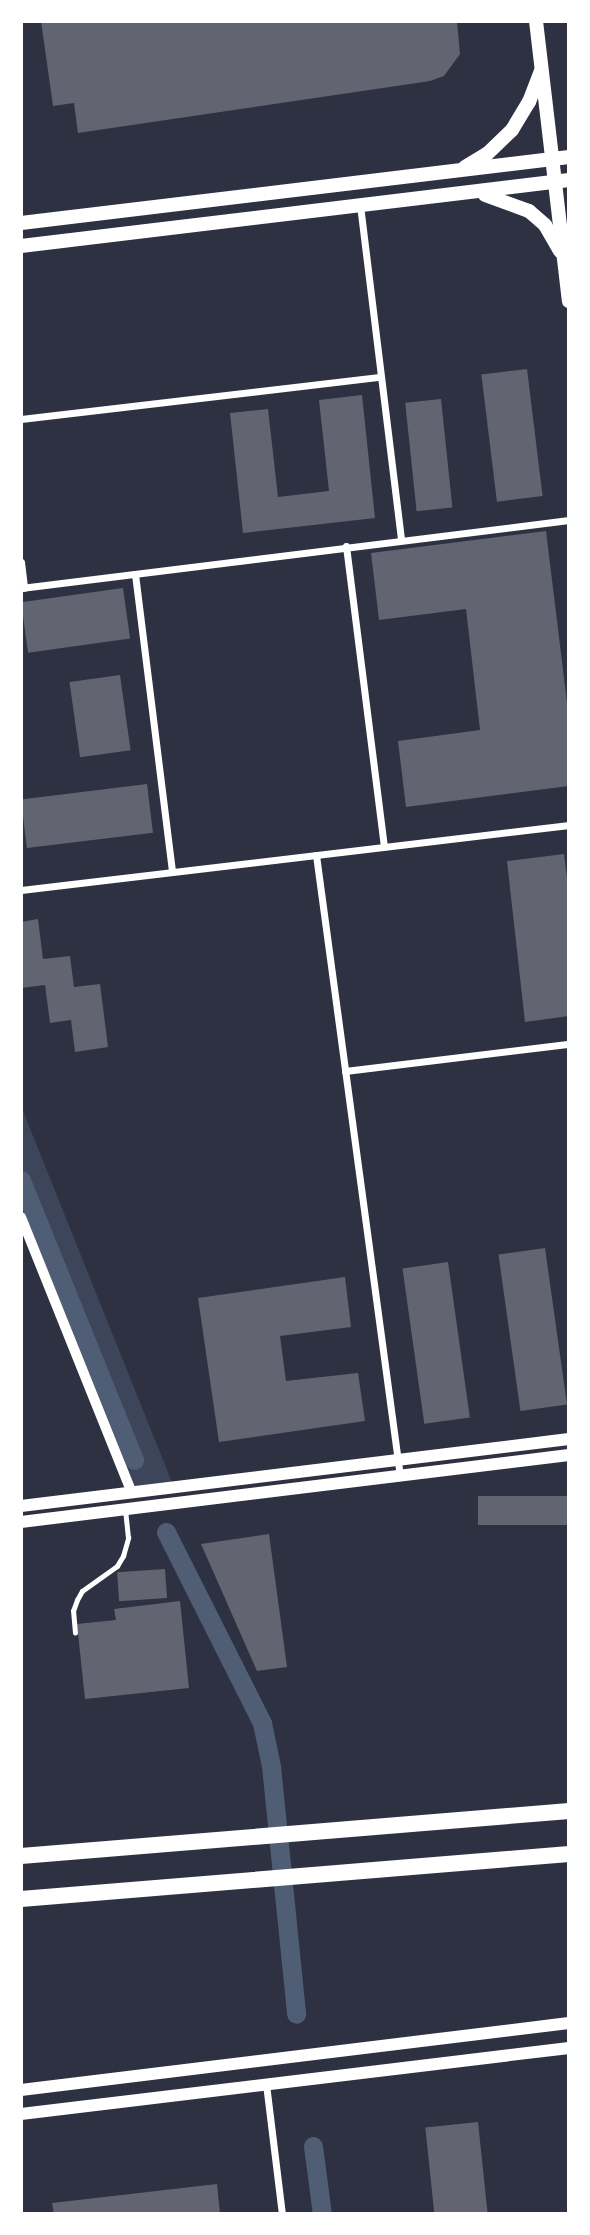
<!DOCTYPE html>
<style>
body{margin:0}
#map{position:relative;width:590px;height:2235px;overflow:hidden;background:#2d3142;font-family:"Work Sans",sans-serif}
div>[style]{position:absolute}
.green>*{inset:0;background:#3c4559}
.canal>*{height:19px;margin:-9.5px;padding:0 9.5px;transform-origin:9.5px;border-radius:9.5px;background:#4f5d75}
.building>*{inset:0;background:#626471;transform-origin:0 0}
.service>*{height:4.5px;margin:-2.25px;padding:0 2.25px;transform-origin:2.25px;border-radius:2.25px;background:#fff}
.minor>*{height:7px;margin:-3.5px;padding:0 3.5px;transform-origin:3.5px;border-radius:3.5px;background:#fff}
.tertiary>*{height:10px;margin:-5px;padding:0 5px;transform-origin:5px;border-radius:5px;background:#fff}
.secondary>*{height:12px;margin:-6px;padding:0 6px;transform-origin:6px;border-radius:6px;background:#fff}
.primary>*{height:14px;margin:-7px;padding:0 7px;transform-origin:7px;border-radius:7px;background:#fff}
.motorway>*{height:16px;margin:-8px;padding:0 8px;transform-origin:8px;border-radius:8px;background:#fff}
span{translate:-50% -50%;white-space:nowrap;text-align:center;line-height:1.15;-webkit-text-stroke:7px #fff;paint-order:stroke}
.frame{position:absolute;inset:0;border:23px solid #fff;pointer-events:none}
</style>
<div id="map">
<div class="green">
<i style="clip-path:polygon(21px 1106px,174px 1487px,132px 1493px,21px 1226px)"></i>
</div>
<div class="canal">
<i style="left:21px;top:1180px;width:302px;rotate:68deg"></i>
<i style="left:166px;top:1532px;width:214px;rotate:63.3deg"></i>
<i style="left:262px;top:1723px;width:44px;rotate:78.2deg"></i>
<i style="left:271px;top:1766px;width:249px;rotate:84.2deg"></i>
<i style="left:313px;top:2146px;width:69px;rotate:82.5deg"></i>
</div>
<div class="building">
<i style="clip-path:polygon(41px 21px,457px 21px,460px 54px,444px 76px,430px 81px,78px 133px,74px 103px,53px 106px)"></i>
<i style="left:527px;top:369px;width:128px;height:46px;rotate:83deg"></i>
<i style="clip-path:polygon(362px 395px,375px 518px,243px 533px,230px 413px,268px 409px,278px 497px,329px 491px,319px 400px)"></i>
<i style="left:441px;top:399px;width:109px;height:36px;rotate:84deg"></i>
<i style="clip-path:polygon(546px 531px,569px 719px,569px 786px,406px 807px,398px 741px,480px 730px,466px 609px,379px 620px,371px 553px)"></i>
<i style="left:123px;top:588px;width:51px;height:103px;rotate:82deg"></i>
<i style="left:120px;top:675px;width:76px;height:51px;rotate:82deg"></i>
<i style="left:147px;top:784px;width:49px;height:127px;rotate:83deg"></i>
<i style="clip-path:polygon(564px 854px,569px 894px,569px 1016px,525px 1022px,507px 861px)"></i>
<i style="clip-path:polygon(38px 919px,43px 959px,70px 956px,74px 987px,100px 984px,108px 1047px,75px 1052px,71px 1020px,50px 1023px,45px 985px,21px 988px,21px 922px)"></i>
<i style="left:545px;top:1248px;width:158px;height:47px;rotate:82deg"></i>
<i style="left:448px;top:1262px;width:157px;height:46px;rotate:82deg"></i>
<i style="clip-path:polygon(345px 1277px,351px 1327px,280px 1336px,286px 1381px,358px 1373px,365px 1421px,219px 1442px,198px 1298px)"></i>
<i style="left:569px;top:1496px;width:29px;height:91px;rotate:90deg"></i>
<i style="clip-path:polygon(269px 1534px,287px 1667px,257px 1671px,201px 1544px)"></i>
<i style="left:165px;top:1569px;width:29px;height:48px;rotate:86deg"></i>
<i style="clip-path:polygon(180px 1601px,189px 1688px,85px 1699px,77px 1624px,116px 1620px,114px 1609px)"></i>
<i style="left:478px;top:2122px;width:93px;height:53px;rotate:84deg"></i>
<i style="clip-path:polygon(217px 2184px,220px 2214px,54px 2214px,52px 2203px)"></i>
</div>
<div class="service">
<i style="left:75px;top:1633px;width:22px;rotate:-95deg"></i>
<i style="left:73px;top:1611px;width:12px;rotate:-70deg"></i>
<i style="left:77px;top:1600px;width:10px;rotate:-61deg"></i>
<i style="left:82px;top:1591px;width:43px;rotate:-35.5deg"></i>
<i style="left:117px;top:1566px;width:12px;rotate:-59deg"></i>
<i style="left:123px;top:1556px;width:19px;rotate:-74deg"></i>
<i style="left:128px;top:1538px;width:28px;rotate:-96deg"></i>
</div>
<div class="minor">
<i style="left:360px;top:205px;width:337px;rotate:83deg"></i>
<i style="left:21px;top:419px;width:361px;rotate:-6.7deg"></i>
<i style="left:346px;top:546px;width:303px;rotate:82.8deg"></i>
<i style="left:21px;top:562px;width:26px;rotate:83deg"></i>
<i style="left:135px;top:574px;width:299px;rotate:82.9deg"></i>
<i style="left:21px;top:588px;width:552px;rotate:-7.07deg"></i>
<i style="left:316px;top:855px;width:627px;rotate:82.3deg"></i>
<i style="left:21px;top:890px;width:552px;rotate:-6.76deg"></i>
<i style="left:345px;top:1071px;width:226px;rotate:-6.9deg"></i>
<i style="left:266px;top:2084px;width:131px;rotate:83deg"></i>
</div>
<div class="tertiary">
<i style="left:21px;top:1217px;width:297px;rotate:68.1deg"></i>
</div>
<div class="secondary">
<i style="left:21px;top:1506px;width:552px;rotate:-6.97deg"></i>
<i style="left:21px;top:1522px;width:552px;rotate:-6.97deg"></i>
<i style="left:21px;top:2090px;width:552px;rotate:-6.97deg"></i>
<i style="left:21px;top:2114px;width:552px;rotate:-6.87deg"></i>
</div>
<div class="primary">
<i style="left:536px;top:21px;width:282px;rotate:83.3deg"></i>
<i style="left:465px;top:167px;width:26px;rotate:-31deg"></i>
<i style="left:487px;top:154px;width:35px;rotate:-44deg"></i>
<i style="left:512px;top:130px;width:33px;rotate:-59deg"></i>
<i style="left:529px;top:102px;width:33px;rotate:-69deg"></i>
<i style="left:485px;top:195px;width:47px;rotate:20deg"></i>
<i style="left:529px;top:211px;width:21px;rotate:41deg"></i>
<i style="left:545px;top:225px;width:30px;rotate:60deg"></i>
<i style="left:21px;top:223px;width:552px;rotate:-6.87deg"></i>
<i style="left:21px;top:246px;width:552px;rotate:-6.87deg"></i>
</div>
<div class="motorway">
<i style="left:21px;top:1856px;width:550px;rotate:-4.69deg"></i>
<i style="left:21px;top:1899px;width:550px;rotate:-4.69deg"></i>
</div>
<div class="frame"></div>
</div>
